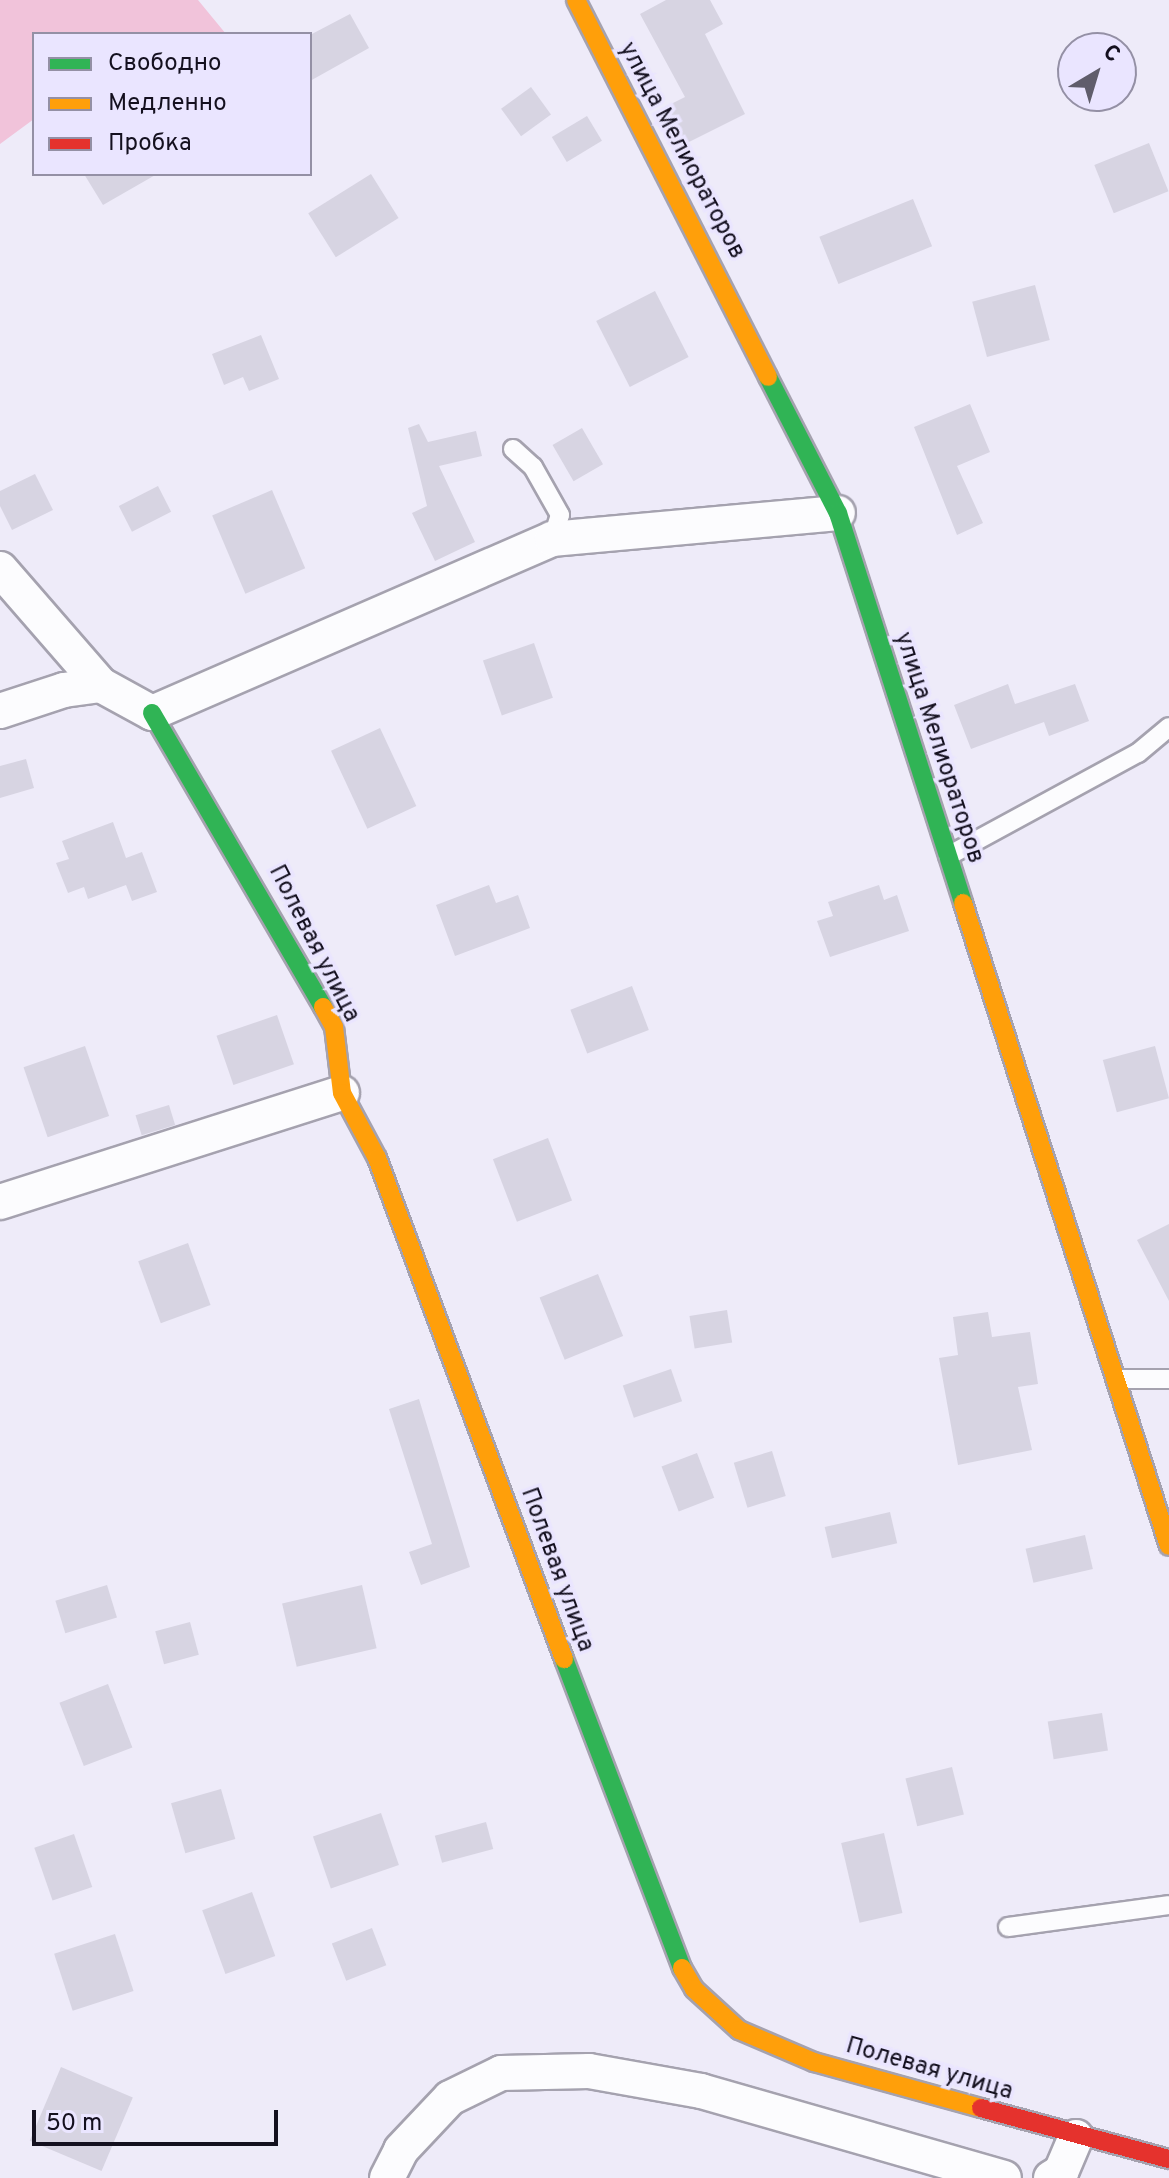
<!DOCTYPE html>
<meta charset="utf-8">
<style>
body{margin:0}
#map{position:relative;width:1169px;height:2178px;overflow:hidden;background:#eeebf9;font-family:Overpass,sans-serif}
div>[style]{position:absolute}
.green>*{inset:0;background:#f1c3da}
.building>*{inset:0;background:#d7d4e2;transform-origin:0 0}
.roads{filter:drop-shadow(2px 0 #a5a2af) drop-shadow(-2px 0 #a5a2af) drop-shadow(0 2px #a5a2af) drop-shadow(0 -2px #a5a2af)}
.lane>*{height:18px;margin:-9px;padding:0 9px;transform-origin:9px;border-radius:9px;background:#fcfcfe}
.street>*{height:34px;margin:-17px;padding:0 17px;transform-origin:17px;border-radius:17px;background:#fcfcfe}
.fast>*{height:18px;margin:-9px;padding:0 9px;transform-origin:9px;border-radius:9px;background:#30b455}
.slow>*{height:18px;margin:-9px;padding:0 9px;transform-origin:9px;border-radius:9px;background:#ff9f0a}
.jam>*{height:18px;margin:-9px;padding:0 9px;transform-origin:9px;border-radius:9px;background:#e5322d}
span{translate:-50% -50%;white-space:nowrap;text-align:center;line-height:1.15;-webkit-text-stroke:7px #eae5ff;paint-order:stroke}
.street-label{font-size:24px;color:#14101f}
.legend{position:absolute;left:32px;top:32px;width:280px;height:144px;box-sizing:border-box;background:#eae5ff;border:2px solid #9490a5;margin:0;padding:10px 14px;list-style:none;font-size:24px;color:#14101f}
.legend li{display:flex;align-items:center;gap:16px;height:40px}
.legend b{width:40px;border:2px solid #9490a5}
.north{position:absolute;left:1057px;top:32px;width:80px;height:80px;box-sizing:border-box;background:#eae5ff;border:2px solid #9490a5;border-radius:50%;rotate:38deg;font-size:22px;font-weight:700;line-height:32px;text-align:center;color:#14101f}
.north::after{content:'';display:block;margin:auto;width:28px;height:36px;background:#605d6b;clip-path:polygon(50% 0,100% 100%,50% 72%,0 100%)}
.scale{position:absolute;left:32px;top:2110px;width:246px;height:36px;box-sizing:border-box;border:4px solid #14101f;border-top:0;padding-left:10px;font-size:24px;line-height:28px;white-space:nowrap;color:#14101f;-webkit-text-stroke:6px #eae5ff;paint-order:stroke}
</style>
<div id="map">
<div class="green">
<i style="clip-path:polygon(0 0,198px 0,226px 34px,34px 34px,34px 119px,0 144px)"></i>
</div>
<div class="building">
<i style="clip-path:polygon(666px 0,710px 0,723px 24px,705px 34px,745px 114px,683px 145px,665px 107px,685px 97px,640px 14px)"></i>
<i style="clip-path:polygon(350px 14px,369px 48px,310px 81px,310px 35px)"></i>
<i style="left:531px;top:87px;width:34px;height:37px;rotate:54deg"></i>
<i style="left:587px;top:116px;width:29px;height:41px;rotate:59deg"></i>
<i style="left:1149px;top:143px;width:52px;height:59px;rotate:68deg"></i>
<i style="clip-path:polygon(84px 174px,157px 174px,103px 205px)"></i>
<i style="left:371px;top:174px;width:52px;height:74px;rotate:58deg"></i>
<i style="left:913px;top:199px;width:51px;height:101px;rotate:68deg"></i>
<i style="left:1035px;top:285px;width:57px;height:65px;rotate:75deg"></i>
<i style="left:655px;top:291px;width:74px;height:66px;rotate:63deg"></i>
<i style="clip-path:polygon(261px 335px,279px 379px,249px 391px,243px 377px,224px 385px,212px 354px)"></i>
<i style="clip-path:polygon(970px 404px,990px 452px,957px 466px,983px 523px,957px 535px,914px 427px)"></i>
<i style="clip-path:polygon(419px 424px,428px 442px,476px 431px,482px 456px,439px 466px,475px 542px,435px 561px,412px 513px,427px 506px,408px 428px)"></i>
<i style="left:582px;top:428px;width:42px;height:34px;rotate:60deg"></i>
<i style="clip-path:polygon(35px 474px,53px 510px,12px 530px,0 506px,0 491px)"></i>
<i style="left:158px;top:486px;width:29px;height:44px;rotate:63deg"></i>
<i style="left:272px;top:490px;width:85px;height:65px;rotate:67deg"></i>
<i style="left:534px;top:643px;width:58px;height:54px;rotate:71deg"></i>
<i style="clip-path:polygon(1008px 684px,1015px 704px,1075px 684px,1089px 721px,1049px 736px,1044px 722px,971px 749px,954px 705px)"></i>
<i style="left:380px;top:728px;width:86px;height:54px;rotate:65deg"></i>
<i style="clip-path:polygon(26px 759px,34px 788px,0 798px,0 766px)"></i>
<i style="clip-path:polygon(113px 822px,126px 858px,142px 852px,157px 892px,132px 901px,126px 885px,88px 899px,84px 887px,68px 893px,56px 863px,69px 859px,62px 841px)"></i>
<i style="clip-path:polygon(489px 885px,496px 903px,518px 895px,530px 928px,455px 956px,436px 905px)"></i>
<i style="clip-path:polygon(879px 885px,884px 900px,897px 895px,909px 931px,830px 957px,817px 921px,833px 916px,828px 902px)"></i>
<i style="left:632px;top:986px;width:47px;height:66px;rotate:69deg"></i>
<i style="left:277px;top:1015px;width:52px;height:64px;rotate:71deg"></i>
<i style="left:85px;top:1046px;width:74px;height:65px;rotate:71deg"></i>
<i style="left:1155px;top:1046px;width:54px;height:54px;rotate:75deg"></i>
<i style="left:169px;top:1105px;width:21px;height:35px;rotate:73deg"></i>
<i style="left:548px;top:1138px;width:67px;height:59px;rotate:69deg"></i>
<i style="clip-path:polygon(1169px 1224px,1169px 1301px,1137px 1240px)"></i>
<i style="left:188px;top:1243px;width:66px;height:53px;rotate:70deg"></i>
<i style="left:598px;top:1274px;width:67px;height:63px;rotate:68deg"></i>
<i style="left:727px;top:1310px;width:33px;height:38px;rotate:81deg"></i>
<i style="clip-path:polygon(988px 1312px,992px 1337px,1030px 1332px,1038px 1384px,1018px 1387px,1032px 1450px,958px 1465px,939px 1358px,958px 1355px,953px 1317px)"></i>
<i style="left:671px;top:1369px;width:34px;height:51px;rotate:71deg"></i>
<i style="clip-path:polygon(419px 1399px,470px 1567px,421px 1585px,409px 1552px,432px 1544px,389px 1409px)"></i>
<i style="left:772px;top:1451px;width:47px;height:40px;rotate:73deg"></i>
<i style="left:697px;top:1453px;width:48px;height:38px;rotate:69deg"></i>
<i style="left:890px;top:1512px;width:32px;height:67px;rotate:77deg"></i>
<i style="left:1085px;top:1535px;width:35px;height:61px;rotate:77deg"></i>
<i style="left:107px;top:1585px;width:34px;height:54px;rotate:73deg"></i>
<i style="left:362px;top:1585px;width:65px;height:82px;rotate:77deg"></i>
<i style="left:190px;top:1622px;width:34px;height:36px;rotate:75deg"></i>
<i style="left:108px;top:1684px;width:68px;height:52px;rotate:69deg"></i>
<i style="left:1102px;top:1713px;width:38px;height:55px;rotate:81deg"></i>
<i style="left:952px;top:1767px;width:49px;height:48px;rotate:76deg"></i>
<i style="left:221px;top:1789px;width:52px;height:52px;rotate:74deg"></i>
<i style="left:381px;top:1813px;width:55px;height:72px;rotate:71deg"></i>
<i style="left:486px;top:1822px;width:28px;height:53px;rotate:75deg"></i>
<i style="left:884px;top:1833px;width:82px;height:44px;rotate:77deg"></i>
<i style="left:74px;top:1834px;width:56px;height:42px;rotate:71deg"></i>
<i style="left:252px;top:1892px;width:68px;height:53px;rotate:70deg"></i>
<i style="left:372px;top:1928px;width:40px;height:43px;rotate:69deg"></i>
<i style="left:115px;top:1934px;width:60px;height:64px;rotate:72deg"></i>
<i style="left:61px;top:2067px;width:78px;height:80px;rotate:23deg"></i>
</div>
<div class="roads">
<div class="lane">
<i style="left:513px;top:449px;width:27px;rotate:42deg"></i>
<i style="left:533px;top:467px;width:55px;rotate:60.6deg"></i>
<i style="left:560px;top:515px;width:25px;rotate:108deg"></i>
<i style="left:948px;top:856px;width:216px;rotate:-28.5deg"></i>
<i style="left:1138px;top:753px;width:40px;rotate:-40deg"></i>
<i style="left:1116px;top:1379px;width:53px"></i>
<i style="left:1008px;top:1927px;width:162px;rotate:-7.8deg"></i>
</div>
<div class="street">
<i style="left:0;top:569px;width:154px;rotate:49deg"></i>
<i style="left:0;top:711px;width:67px;rotate:-18.2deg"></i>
<i style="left:64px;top:690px;width:37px;rotate:-8deg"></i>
<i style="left:101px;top:685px;width:58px;rotate:28.8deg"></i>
<i style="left:152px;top:713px;width:436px;rotate:-23.5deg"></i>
<i style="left:552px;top:539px;width:287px;rotate:-5.2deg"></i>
<i style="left:0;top:1202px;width:359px;rotate:-17.7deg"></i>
<i style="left:387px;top:2178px;width:31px;rotate:-63deg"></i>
<i style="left:401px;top:2150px;width:71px;rotate:-46.7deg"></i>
<i style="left:450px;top:2098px;width:57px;rotate:-26.1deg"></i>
<i style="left:501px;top:2073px;width:88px;rotate:-1.3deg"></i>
<i style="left:589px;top:2071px;width:114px;rotate:10.1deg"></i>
<i style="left:701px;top:2091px;width:315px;rotate:16deg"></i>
<i style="left:1051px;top:2178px;width:12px;rotate:-31deg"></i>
<i style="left:1061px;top:2172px;width:38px;rotate:-67deg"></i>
</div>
<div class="fast">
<i style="left:768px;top:377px;width:153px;rotate:62.8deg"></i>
<i style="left:838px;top:513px;width:410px;rotate:72.2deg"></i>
<i style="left:152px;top:713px;width:340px;rotate:59.8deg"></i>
<i style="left:564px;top:1659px;width:331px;rotate:69.1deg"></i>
</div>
<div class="slow">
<i style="left:576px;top:0;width:423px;rotate:63deg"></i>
<i style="left:963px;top:903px;width:675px;rotate:72.24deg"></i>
<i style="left:323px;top:1007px;width:23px;rotate:61deg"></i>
<i style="left:334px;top:1027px;width:66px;rotate:83.1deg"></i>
<i style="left:342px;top:1093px;width:74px;rotate:61.7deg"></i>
<i style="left:377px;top:1158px;width:535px;rotate:69.53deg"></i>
<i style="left:682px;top:1968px;width:24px;rotate:60deg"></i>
<i style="left:694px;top:1989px;width:61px;rotate:42.3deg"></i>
<i style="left:739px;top:2030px;width:82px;rotate:23.1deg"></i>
<i style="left:814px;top:2062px;width:173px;rotate:15.4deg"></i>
</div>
<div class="jam">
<i style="left:981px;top:2108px;width:195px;rotate:15.2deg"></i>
</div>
</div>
<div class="street-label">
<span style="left:681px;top:151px;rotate:62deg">улица Мелиораторов</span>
<span style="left:938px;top:748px;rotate:72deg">улица Мелиораторов</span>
<span style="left:313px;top:944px;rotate:63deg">Полевая улица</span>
<span style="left:556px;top:1570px;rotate:70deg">Полевая улица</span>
<span style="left:929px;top:2070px;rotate:16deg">Полевая улица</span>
</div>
<ul class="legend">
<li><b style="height:10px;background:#30b455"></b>Свободно</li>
<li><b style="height:10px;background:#ff9f0a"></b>Медленно</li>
<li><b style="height:10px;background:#e5322d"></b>Пробка</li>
</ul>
<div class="north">С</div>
<div class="scale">50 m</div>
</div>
